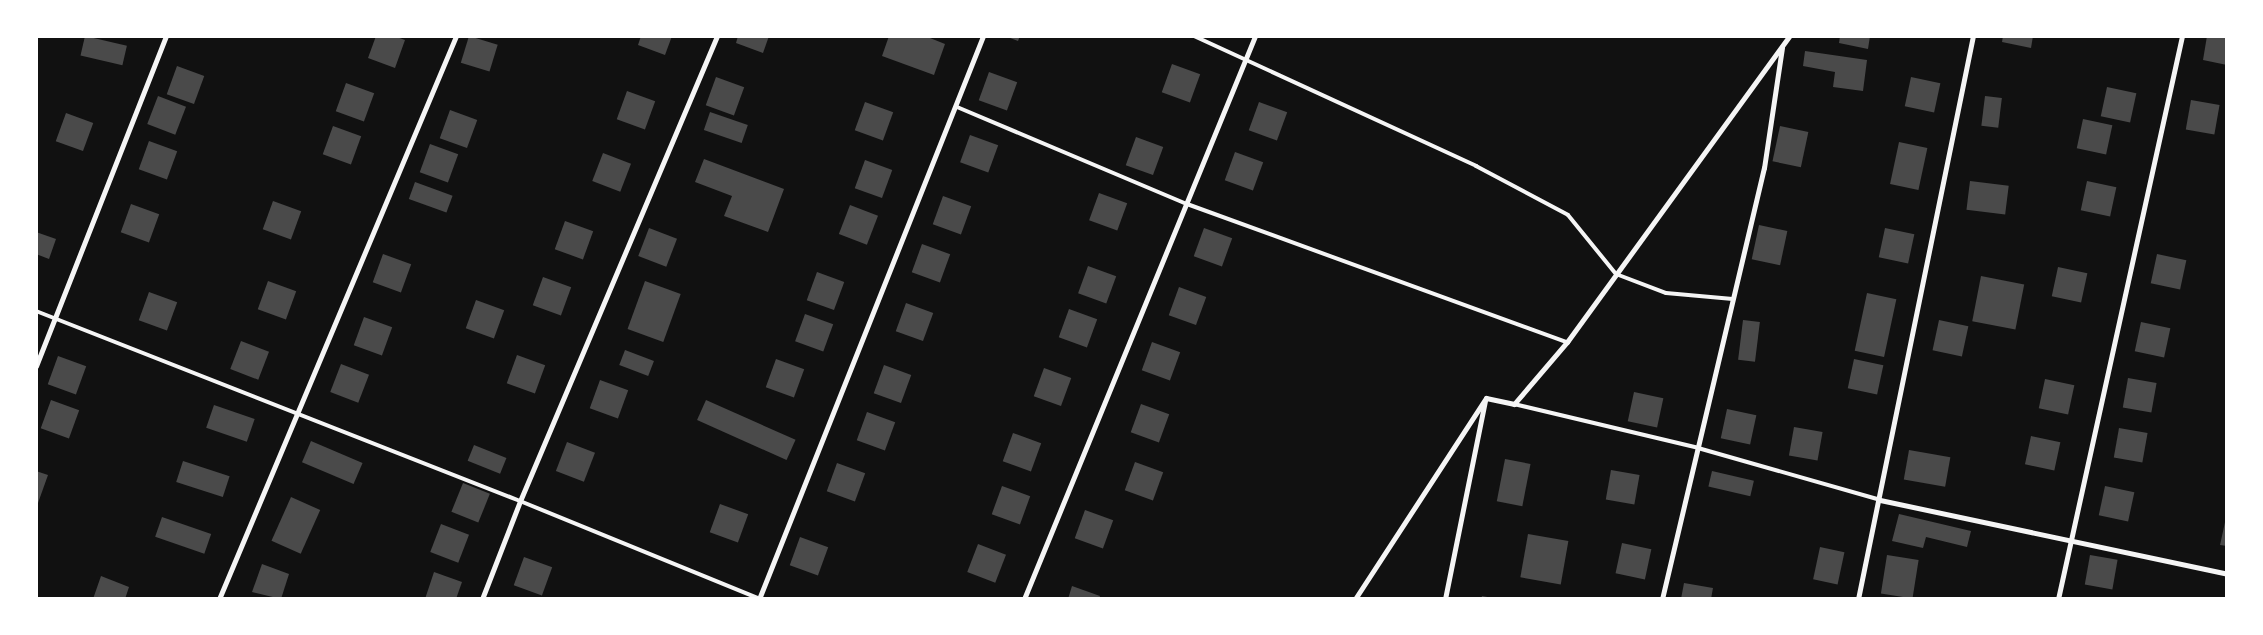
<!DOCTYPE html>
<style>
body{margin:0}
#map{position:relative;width:2263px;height:635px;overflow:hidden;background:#111;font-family:"PT Sans",sans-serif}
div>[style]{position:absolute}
.building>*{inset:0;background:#4a4a4a;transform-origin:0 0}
.service>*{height:4px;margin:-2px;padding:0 2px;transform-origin:2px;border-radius:2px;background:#f5f5f5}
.minor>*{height:5px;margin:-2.5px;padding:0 2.5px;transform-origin:2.5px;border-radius:2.5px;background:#f5f5f5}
span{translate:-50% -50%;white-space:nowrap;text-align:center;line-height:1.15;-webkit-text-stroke:4.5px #fff;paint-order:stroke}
.frame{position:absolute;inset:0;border:38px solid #fff;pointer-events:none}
</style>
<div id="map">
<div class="building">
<i style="left:85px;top:36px;width:43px;height:20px;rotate:13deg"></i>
<i style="clip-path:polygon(376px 36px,394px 36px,405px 40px,395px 68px,368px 58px)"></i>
<i style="left:469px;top:36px;width:30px;height:28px;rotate:17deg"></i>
<i style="clip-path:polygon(641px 36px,672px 36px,665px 55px,638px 45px)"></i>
<i style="clip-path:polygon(738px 36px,769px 36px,763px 53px,736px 43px)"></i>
<i style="clip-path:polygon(889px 36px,925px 36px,945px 44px,934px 75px,882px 56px)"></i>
<i style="clip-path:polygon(1005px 36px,1020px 36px,1018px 41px)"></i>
<i style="clip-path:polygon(1840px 36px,1870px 36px,1868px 49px,1839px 43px)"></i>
<i style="clip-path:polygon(2003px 36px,2033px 36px,2031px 48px,2002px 42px)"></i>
<i style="clip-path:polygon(2207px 36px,2227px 36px,2227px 65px,2203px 60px)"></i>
<i style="clip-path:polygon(1805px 51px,1867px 60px,1863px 91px,1833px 87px,1835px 72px,1803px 66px)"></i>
<i style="left:1172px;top:64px;width:30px;height:30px;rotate:20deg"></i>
<i style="left:177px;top:66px;width:29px;height:30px;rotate:20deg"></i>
<i style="left:989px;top:72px;width:30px;height:30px;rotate:20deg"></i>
<i style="left:716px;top:77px;width:30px;height:30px;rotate:20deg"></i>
<i style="left:1911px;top:77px;width:30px;height:30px;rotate:12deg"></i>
<i style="left:346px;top:83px;width:30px;height:30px;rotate:20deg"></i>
<i style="left:2107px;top:87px;width:30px;height:30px;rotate:12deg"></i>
<i style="left:627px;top:91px;width:30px;height:30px;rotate:20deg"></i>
<i style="left:158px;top:96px;width:30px;height:30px;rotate:21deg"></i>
<i style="left:1985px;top:96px;width:17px;height:30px;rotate:7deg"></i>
<i style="left:2191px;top:100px;width:29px;height:30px;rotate:10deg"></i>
<i style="left:865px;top:102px;width:30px;height:30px;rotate:20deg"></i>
<i style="left:1259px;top:102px;width:30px;height:30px;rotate:20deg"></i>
<i style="left:450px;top:110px;width:29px;height:30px;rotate:20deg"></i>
<i style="left:710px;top:112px;width:40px;height:19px;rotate:19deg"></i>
<i style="left:66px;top:113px;width:29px;height:30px;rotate:20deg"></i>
<i style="left:2083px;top:119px;width:30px;height:30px;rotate:12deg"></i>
<i style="left:333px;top:126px;width:30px;height:30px;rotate:20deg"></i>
<i style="left:1780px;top:126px;width:29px;height:36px;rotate:12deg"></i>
<i style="left:970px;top:135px;width:30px;height:29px;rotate:20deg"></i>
<i style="left:1136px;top:137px;width:29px;height:30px;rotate:20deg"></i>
<i style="left:149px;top:141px;width:30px;height:30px;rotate:20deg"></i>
<i style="left:1899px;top:142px;width:29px;height:43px;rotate:12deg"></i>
<i style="left:430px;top:144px;width:30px;height:30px;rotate:20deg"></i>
<i style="left:1235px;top:152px;width:30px;height:30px;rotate:20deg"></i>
<i style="left:603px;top:153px;width:30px;height:30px;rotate:21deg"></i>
<i style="clip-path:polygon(704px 159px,784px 189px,768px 232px,724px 216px,732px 196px,695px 182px)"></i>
<i style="left:865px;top:160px;width:29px;height:30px;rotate:20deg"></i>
<i style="left:1970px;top:181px;width:39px;height:29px;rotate:7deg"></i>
<i style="left:2087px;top:181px;width:30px;height:30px;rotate:12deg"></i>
<i style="left:415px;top:182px;width:40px;height:18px;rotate:20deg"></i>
<i style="left:1099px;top:193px;width:30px;height:29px;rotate:20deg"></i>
<i style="left:943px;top:196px;width:30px;height:30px;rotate:20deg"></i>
<i style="left:273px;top:201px;width:30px;height:30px;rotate:20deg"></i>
<i style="left:131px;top:204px;width:30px;height:30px;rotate:20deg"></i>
<i style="left:850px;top:205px;width:30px;height:31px;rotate:21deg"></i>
<i style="left:565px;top:221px;width:30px;height:30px;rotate:20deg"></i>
<i style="left:1759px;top:225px;width:29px;height:35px;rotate:12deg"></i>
<i style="left:649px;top:228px;width:30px;height:30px;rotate:21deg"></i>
<i style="left:1204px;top:228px;width:30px;height:30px;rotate:20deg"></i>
<i style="left:1885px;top:228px;width:30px;height:30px;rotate:12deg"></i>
<i style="clip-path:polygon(36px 232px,56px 239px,49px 259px,36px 254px)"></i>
<i style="left:922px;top:244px;width:30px;height:30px;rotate:20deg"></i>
<i style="left:383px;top:254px;width:30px;height:30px;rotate:20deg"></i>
<i style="left:2157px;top:254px;width:30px;height:30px;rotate:12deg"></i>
<i style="left:1088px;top:266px;width:30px;height:29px;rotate:20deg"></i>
<i style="left:2058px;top:267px;width:30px;height:30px;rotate:12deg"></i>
<i style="left:817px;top:272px;width:29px;height:30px;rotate:20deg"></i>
<i style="left:1981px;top:276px;width:44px;height:46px;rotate:11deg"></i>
<i style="left:543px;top:277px;width:30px;height:30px;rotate:20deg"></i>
<i style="left:268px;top:281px;width:30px;height:30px;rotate:20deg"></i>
<i style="left:645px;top:281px;width:38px;height:51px;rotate:20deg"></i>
<i style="left:1179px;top:287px;width:29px;height:30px;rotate:20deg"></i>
<i style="left:149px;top:292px;width:30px;height:30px;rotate:20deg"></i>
<i style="left:1867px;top:293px;width:30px;height:59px;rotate:12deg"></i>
<i style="left:476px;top:300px;width:30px;height:30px;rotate:20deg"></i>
<i style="left:906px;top:303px;width:29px;height:30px;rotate:20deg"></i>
<i style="left:1069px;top:309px;width:30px;height:30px;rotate:20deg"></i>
<i style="left:805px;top:314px;width:30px;height:29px;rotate:20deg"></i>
<i style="left:364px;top:317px;width:30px;height:30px;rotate:20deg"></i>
<i style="left:1743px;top:320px;width:17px;height:40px;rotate:7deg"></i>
<i style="left:1939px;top:320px;width:30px;height:31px;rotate:12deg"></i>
<i style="left:2141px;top:322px;width:30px;height:30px;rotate:12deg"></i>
<i style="left:241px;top:341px;width:30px;height:30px;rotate:21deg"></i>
<i style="left:1152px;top:342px;width:30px;height:30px;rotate:20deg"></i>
<i style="left:625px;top:350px;width:31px;height:16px;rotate:21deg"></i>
<i style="left:517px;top:355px;width:30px;height:30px;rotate:20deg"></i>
<i style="left:58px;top:356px;width:30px;height:30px;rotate:20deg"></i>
<i style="left:776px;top:359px;width:30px;height:30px;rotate:20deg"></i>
<i style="left:1854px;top:359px;width:30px;height:30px;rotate:12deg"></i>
<i style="left:341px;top:364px;width:30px;height:30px;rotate:21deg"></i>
<i style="left:884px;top:365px;width:29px;height:30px;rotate:20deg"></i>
<i style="left:1044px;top:368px;width:29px;height:30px;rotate:20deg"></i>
<i style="left:2128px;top:378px;width:29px;height:30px;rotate:10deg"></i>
<i style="left:2045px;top:379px;width:30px;height:30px;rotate:12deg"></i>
<i style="left:600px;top:380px;width:30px;height:30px;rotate:20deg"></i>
<i style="left:1634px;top:392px;width:30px;height:30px;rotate:12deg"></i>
<i style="left:51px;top:400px;width:30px;height:30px;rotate:20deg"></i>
<i style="left:706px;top:400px;width:98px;height:22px;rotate:24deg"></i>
<i style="left:1141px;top:404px;width:30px;height:30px;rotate:20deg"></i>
<i style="left:214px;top:405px;width:43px;height:24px;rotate:19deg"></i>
<i style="left:1727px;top:409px;width:30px;height:30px;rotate:12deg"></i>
<i style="left:867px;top:412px;width:30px;height:30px;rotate:20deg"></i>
<i style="left:1794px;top:427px;width:29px;height:29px;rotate:10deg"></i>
<i style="left:2119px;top:428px;width:29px;height:30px;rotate:10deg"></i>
<i style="left:1013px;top:433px;width:30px;height:30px;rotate:20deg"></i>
<i style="left:2031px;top:436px;width:30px;height:29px;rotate:12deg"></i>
<i style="left:311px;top:441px;width:56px;height:23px;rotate:23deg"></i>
<i style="left:567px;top:442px;width:30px;height:31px;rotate:21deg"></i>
<i style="left:474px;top:445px;width:35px;height:17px;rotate:22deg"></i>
<i style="left:1909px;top:450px;width:42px;height:30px;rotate:10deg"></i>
<i style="left:1505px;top:459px;width:26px;height:43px;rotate:11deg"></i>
<i style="left:183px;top:461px;width:49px;height:22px;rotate:18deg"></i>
<i style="left:1135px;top:462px;width:30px;height:30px;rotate:20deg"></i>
<i style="left:837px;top:463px;width:30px;height:30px;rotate:20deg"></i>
<i style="left:1611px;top:470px;width:29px;height:30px;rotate:10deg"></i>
<i style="clip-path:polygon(36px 471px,48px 475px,38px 503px,36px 502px)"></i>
<i style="left:1712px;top:471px;width:43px;height:16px;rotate:13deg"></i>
<i style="left:463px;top:483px;width:29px;height:31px;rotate:22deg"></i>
<i style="left:1002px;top:486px;width:30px;height:30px;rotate:20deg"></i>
<i style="left:2105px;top:486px;width:30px;height:30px;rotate:12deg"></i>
<i style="left:291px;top:497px;width:32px;height:48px;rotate:24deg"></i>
<i style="left:720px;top:504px;width:30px;height:30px;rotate:20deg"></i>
<i style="left:1085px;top:510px;width:30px;height:30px;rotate:20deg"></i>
<i style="clip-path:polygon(2227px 513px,2227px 546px,2220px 545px)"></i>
<i style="clip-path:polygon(1899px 514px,1971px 531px,1967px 547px,1926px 537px,1923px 548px,1892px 541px)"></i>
<i style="left:162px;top:517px;width:52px;height:21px;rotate:19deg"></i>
<i style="left:441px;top:524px;width:30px;height:30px;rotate:21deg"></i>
<i style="left:1528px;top:534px;width:41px;height:44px;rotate:10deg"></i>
<i style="left:800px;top:537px;width:30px;height:30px;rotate:20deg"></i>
<i style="left:1622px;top:543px;width:30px;height:31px;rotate:12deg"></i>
<i style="left:978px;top:544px;width:30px;height:30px;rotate:21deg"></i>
<i style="left:1820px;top:547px;width:25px;height:33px;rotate:12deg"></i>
<i style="left:1887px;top:555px;width:32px;height:39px;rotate:9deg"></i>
<i style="left:2090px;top:555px;width:28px;height:30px;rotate:10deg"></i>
<i style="left:524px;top:557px;width:30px;height:30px;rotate:20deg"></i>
<i style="clip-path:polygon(262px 564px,289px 574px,281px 599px,252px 592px)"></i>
<i style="clip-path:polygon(434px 572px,462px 582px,456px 599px,425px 599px)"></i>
<i style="clip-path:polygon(101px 576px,129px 587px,125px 599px,93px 599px)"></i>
<i style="clip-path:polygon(1684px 583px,1713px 588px,1711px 599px,1681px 599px)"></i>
<i style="clip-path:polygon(1072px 586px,1100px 596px,1099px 599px,1068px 599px)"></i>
<i style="clip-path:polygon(1482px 596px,1493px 598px,1493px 599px,1481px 599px)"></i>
</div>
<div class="service">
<i style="left:1194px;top:36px;width:311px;rotate:24.7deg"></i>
<i style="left:1476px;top:166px;width:104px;rotate:28deg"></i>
<i style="left:1568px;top:215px;width:76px;rotate:50.9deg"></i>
<i style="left:1616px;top:274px;width:53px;rotate:20.8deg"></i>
<i style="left:1666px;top:293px;width:67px;rotate:5.1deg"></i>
<i style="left:957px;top:107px;width:250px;rotate:22.9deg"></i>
<i style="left:1187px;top:204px;width:404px;rotate:20deg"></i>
<i style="left:36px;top:311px;width:520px;rotate:21.43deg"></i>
<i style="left:520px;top:501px;width:259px;rotate:22.2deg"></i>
<i style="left:1514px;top:404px;width:189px;rotate:13.4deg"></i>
<i style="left:1698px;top:448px;width:189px;rotate:15.9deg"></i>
</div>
<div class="minor">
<i style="left:36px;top:366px;width:355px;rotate:-68.5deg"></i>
<i style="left:1880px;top:500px;width:355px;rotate:12deg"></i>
<i style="left:219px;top:599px;width:611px;rotate:-67.17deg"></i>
<i style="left:482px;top:599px;width:105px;rotate:-68.8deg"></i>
<i style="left:520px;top:501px;width:505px;rotate:-67.04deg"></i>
<i style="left:759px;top:599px;width:606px;rotate:-68.3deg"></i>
<i style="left:1024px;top:599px;width:609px;rotate:-67.69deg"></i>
<i style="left:1355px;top:599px;width:240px;rotate:-56.9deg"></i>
<i style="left:1486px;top:398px;width:29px;rotate:12deg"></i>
<i style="left:1514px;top:404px;width:82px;rotate:-49.5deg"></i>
<i style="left:1567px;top:342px;width:378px;rotate:-54deg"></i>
<i style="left:1445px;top:599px;width:202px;rotate:-78.6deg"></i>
<i style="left:1662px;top:599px;width:443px;rotate:-76.7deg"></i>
<i style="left:1764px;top:168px;width:122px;rotate:-81.5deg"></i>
<i style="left:1858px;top:599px;width:575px;rotate:-78.46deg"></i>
<i style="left:2058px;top:599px;width:576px;rotate:-77.58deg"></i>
</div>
<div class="frame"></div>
</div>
